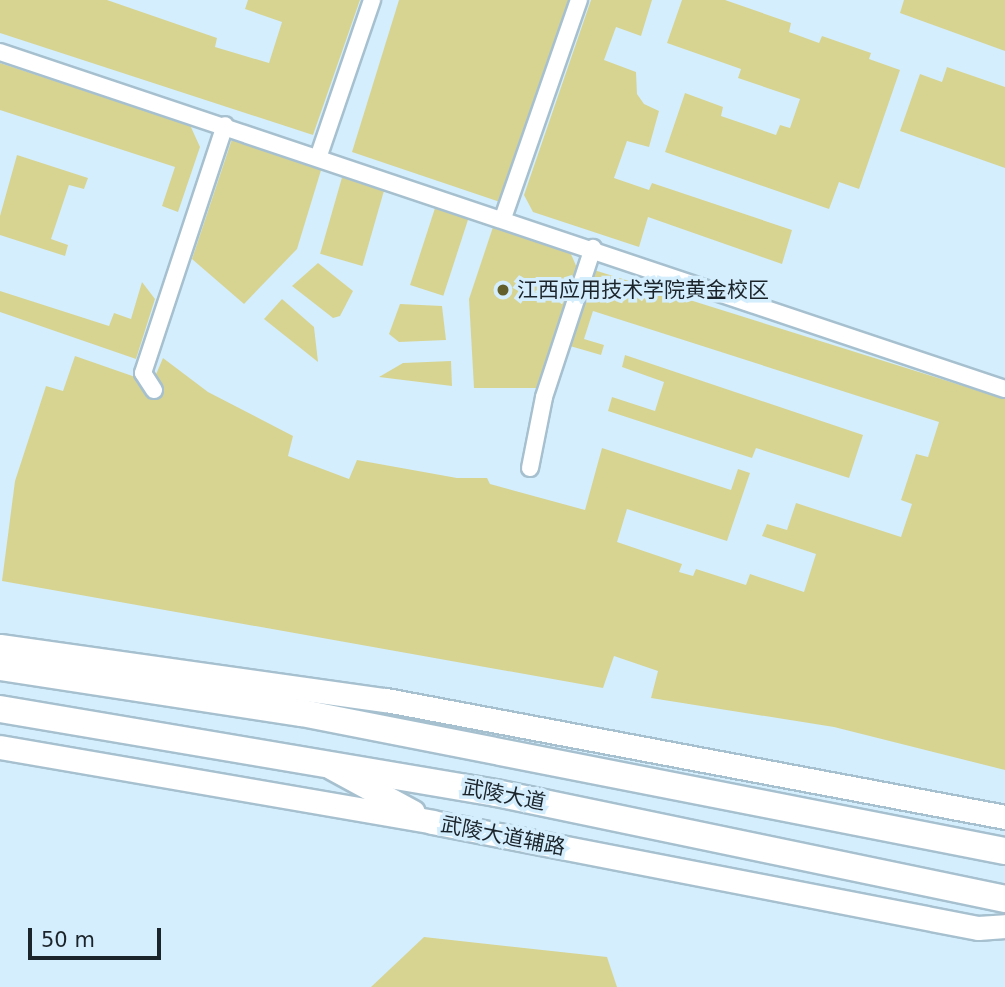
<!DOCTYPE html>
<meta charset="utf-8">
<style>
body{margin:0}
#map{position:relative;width:1005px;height:987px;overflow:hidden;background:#d4eefe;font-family:"DejaVu Sans","Noto Sans SC",sans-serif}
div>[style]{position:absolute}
.green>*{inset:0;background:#d7d492;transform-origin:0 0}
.roads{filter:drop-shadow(2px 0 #a7c0cf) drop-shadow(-2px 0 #a7c0cf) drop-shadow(0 2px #a7c0cf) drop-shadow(0 -2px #a7c0cf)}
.street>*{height:16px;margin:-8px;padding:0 8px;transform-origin:8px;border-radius:8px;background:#fff}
.secondary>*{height:23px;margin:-11.5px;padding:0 11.5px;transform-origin:11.5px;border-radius:11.5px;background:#fff}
.primary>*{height:26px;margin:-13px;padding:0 13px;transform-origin:13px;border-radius:13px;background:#fff}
.dots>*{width:19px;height:19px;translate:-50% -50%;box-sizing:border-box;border:4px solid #d4eefe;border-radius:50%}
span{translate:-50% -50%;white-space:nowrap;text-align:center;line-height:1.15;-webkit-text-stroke:7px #d4eefe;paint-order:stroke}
.poi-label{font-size:21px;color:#1b242a}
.left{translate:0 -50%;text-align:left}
.street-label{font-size:21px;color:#1b242a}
.scale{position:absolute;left:28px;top:928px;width:133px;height:32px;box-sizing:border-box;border:4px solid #1b242a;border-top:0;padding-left:9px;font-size:21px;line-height:24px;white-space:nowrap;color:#1b242a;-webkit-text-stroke:5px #d4eefe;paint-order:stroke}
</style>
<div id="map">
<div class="green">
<i style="clip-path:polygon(0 0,107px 0,217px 38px,215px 47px,269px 63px,282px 22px,245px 9px,248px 0,360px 0,313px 135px,0 33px)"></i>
<i style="clip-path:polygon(399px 0,570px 0,500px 202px,352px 152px)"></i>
<i style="clip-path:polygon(591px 0,652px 0,641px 36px,616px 27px,604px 60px,636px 72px,637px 94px,644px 104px,659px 111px,649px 147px,627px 141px,614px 178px,649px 190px,652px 183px,792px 230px,782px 264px,648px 217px,639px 247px,533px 212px,524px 195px)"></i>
<i style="clip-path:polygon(682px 0,725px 0,791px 23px,789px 32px,819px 43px,822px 36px,871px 53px,869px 59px,900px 70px,859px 189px,839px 182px,829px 209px,665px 152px,685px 93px,723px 107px,721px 116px,776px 135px,780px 125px,790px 128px,800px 99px,738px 78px,741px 69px,667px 43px)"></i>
<i style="clip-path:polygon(904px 0,1005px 0,1005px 51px,900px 13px)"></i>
<i style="clip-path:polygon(0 63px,190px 125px,200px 147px,178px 212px,162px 206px,175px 167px,0 110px)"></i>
<i style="clip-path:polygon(947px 67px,1005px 87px,1005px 168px,900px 131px,920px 74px,942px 82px)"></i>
<i style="clip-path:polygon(232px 139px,322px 167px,297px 249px,244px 304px,192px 259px)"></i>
<i style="clip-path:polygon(17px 155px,88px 178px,84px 189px,69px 185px,51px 239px,68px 245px,65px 256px,0 235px,0 216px)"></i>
<i style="left:343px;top:174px;width:44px;height:83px;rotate:16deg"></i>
<i style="left:436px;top:205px;width:35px;height:84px;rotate:18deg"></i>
<i style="clip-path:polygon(494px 224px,570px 252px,578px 270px,540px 388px,474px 388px,469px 299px)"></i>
<i style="clip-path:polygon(318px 263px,353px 291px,340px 316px,333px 318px,292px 286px)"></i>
<i style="clip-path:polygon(594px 270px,1005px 399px,1005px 770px,834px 727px,651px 698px,658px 671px,614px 656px,603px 688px,2px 581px,15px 481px,46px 386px,63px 391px,75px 356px,141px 379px,154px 379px,163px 358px,208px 392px,293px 436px,288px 456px,349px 479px,357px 460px,457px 478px,487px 478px,490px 484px,585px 510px,602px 448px,731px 490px,738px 469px,750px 473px,727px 541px,627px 509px,617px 542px,682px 564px,679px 572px,693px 576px,696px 569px,746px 585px,750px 574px,804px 592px,816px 554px,762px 536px,767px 524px,787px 530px,796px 503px,901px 537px,912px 504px,901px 500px,916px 454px,928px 457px,939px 422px,593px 311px,584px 339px,604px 345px,601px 355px,570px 346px)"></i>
<i style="clip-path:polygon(142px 282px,155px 299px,136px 359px,0 312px,0 291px,109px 326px,114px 313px,131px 319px)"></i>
<i style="clip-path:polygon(282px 299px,314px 327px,318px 362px,264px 319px)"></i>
<i style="clip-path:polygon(400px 304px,442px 306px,446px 340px,399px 342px,389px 334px)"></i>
<i style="clip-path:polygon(625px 355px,863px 435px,849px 478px,756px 448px,752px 458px,608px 411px,612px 397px,655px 411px,664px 382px,622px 367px)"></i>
<i style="clip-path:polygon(451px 361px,452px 386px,379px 377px,403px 363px)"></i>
<i style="clip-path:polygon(424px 937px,607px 957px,617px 987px,371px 987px)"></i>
</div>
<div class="roads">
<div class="street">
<i style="left:0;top:52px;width:1060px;rotate:18.54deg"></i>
<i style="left:319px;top:155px;width:164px;rotate:-71.1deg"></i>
<i style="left:503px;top:218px;width:231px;rotate:-70.8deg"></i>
<i style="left:154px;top:390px;width:20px;rotate:-123deg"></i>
<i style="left:143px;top:373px;width:261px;rotate:-71.7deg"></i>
<i style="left:530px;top:468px;width:72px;rotate:-78.8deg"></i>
<i style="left:544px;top:397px;width:157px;rotate:-71.8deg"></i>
</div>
<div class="secondary">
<i style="left:0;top:646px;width:390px;rotate:8deg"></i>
<i style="left:386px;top:700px;width:630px;rotate:10.7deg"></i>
<i style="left:0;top:747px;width:438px;rotate:9.8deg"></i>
<i style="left:432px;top:822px;width:556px;rotate:10.99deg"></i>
<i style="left:978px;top:928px;width:27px;rotate:-4deg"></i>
<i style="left:332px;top:768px;width:92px;rotate:28.5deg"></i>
</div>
<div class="primary">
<i style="left:0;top:667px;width:305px;rotate:8.7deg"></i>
<i style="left:302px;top:713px;width:716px;rotate:11.11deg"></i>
<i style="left:0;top:709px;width:503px;rotate:9.61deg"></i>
<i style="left:496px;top:793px;width:520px;rotate:11.76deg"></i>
</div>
</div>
<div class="dots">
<i style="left:503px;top:290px;background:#625f2b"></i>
</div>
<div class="poi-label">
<span class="left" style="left:517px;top:290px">江西应用技术学院黄金校区</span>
</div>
<div class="street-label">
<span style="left:504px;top:795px;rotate:11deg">武陵大道</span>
<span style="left:503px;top:836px;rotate:11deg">武陵大道辅路</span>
</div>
<div class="scale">50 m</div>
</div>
